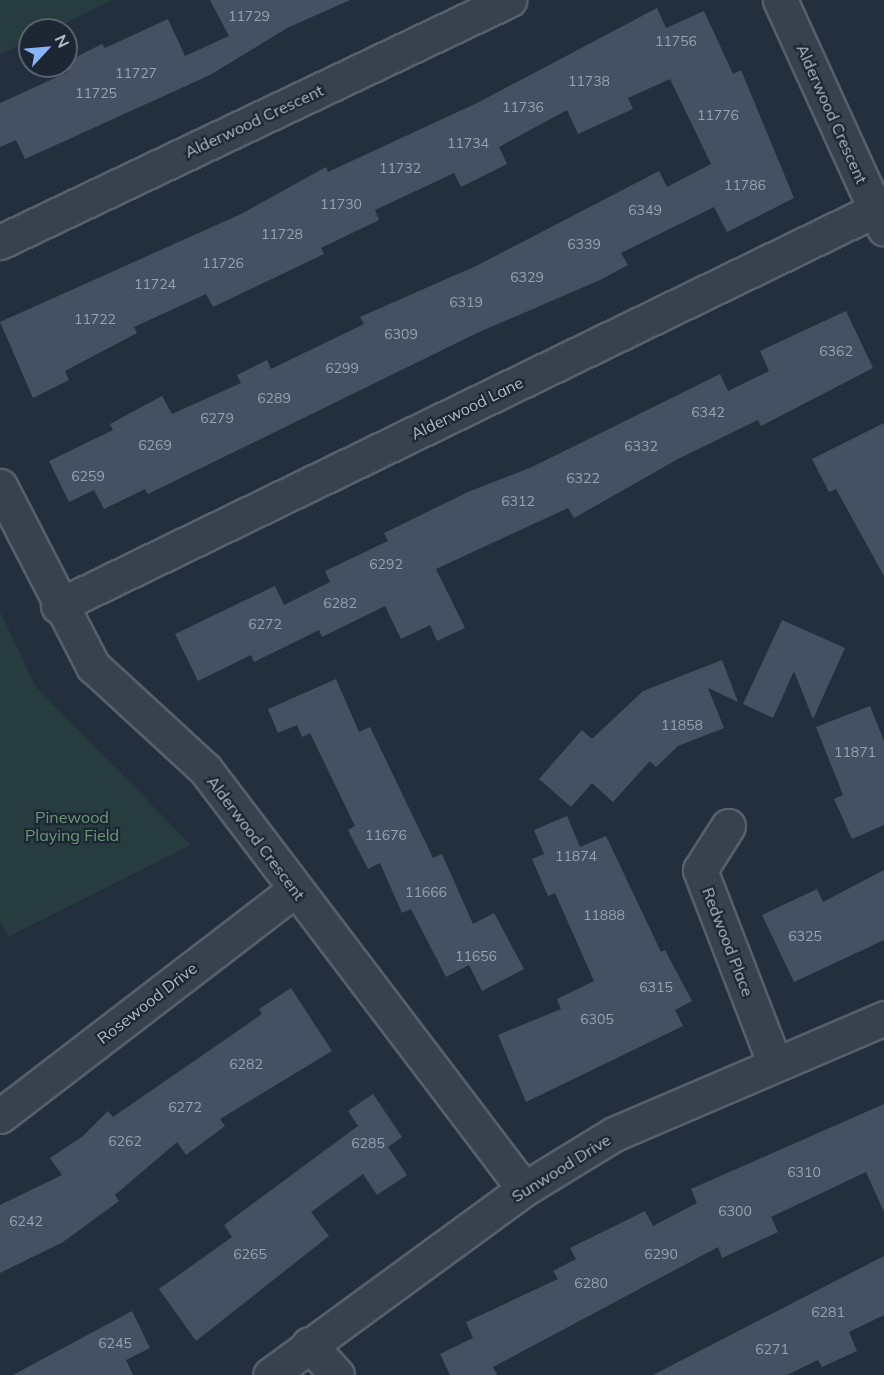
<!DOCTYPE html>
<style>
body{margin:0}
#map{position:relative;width:884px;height:1375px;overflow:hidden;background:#242f3e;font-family:Mulish,sans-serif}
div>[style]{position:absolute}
.green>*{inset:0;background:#263c3f}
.building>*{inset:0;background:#455162}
.roads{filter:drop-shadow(2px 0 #565f6c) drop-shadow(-2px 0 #565f6c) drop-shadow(0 2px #565f6c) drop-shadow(0 -2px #565f6c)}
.minor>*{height:33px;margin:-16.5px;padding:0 16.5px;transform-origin:16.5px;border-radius:16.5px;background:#38414e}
span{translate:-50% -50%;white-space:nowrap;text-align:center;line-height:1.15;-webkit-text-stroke:4.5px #1d2633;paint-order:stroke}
.number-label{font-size:14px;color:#98a1af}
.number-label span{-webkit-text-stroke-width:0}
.street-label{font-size:16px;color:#b4bcc9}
.park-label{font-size:16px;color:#6b9a76}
.north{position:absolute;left:18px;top:18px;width:60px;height:60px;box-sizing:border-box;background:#1d2633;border:2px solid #59626f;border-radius:50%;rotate:64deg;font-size:16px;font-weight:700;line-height:24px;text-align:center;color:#b4bcc9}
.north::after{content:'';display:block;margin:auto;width:21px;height:27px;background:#8ab4f8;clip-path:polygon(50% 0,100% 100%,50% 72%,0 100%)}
</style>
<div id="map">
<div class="green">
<i style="clip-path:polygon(0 0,113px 0,51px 30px,30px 30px,30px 40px,0 55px)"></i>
<i style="clip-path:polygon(0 612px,36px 687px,191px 845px,8px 937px,0 921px)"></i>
</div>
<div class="building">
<i style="clip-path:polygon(210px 0,350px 0,287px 28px,210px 75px,25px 159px,16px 140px,0 147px,0 103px,68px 72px,66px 62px,102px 44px,105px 48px,168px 19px,185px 56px,229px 36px)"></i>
<i style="clip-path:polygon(657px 8px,666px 28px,704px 11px,733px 74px,741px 70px,794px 198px,727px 232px,714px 207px,621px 253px,628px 265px,600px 280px,477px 333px,148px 494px,145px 489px,104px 509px,94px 490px,69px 502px,49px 461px,113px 430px,110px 424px,162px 396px,172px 414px,241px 383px,237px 375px,267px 360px,271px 369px,364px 324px,360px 317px,476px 266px,659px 171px,667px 187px,711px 164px,670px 79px,628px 98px,633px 109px,578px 134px,567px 110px,499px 147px,507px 164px,461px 187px,454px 173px,375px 210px,379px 220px,321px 248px,324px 254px,213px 307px,206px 294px,134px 327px,137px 333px,65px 371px,69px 380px,33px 398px,0 322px,241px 214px,326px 167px,328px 172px,477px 103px)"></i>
<i style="clip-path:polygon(846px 311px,873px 368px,761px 426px,758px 420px,678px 459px,574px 518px,568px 508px,436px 569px,465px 628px,437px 641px,430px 625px,401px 639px,385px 606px,322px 637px,319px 630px,254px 662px,251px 655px,198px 681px,175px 634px,275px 586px,284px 605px,330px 582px,325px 571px,388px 541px,384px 533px,468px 492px,532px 467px,720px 374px,728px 391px,769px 371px,760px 351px)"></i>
<i style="clip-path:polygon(884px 423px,884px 576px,836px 489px,829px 492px,812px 459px)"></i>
<i style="clip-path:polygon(782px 620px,845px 648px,813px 719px,794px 671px,773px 718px,743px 704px)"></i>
<i style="clip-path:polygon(722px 660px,738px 702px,708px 688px,724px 728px,678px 746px,656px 767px,650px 761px,613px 802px,592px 783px,571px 807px,539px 779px,582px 730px,592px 739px,643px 691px)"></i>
<i style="clip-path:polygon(336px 679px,359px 732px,370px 727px,433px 858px,442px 854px,473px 924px,494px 913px,524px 969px,482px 991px,469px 965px,446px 977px,411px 909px,402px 913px,380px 863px,368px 869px,348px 830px,355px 826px,310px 733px,302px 737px,297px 725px,278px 733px,268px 709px)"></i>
<i style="clip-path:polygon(870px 706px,884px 741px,884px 825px,852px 839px,834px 799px,843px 795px,816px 727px)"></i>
<i style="clip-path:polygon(567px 816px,580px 847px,606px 836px,661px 952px,665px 950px,692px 1001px,675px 1010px,683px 1026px,526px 1102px,498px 1035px,561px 1009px,557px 999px,594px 981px,555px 893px,548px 896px,532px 859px,544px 854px,534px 830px)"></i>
<i style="clip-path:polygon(884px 870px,884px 940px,794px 982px,762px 915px,817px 889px,823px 902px)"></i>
<i style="clip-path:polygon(291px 988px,332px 1051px,220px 1119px,225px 1126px,186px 1155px,177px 1142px,115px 1195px,119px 1201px,63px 1242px,0 1273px,0 1205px,62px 1175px,50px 1158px,83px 1136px,108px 1111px,113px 1117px,262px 1014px,259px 1009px)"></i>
<i style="clip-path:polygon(373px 1094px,402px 1137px,388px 1147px,407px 1175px,377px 1195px,363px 1174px,311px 1212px,329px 1236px,196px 1341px,159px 1289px,232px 1237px,224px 1225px,358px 1126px,348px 1111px)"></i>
<i style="clip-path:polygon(884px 1104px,884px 1212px,866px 1172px,771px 1217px,778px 1232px,722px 1258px,718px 1247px,493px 1367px,497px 1375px,450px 1375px,440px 1354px,473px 1338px,466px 1322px,558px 1279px,553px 1271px,576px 1259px,570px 1248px,645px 1211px,653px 1226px,697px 1203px,691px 1189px)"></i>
<i style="clip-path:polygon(884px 1256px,884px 1315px,849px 1332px,857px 1351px,822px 1367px,818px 1360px,787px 1375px,653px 1375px)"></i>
<i style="clip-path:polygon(132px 1311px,150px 1348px,126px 1360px,133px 1375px,13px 1375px)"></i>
</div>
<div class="roads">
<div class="minor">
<i style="left:780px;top:0;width:251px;rotate:65.5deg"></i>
<i style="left:0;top:242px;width:564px;rotate:-25.43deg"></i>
<i style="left:0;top:486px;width:203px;rotate:62.7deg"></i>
<i style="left:93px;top:666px;width:152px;rotate:42.6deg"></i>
<i style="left:205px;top:769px;width:527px;rotate:52.78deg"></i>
<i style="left:58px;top:606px;width:908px;rotate:-25.86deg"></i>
<i style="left:728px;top:826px;width:52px;rotate:122.5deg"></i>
<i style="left:700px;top:870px;width:206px;rotate:68.9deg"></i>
<i style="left:0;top:1116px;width:371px;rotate:-37.5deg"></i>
<i style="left:309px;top:1344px;width:42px;rotate:47.9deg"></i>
<i style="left:270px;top:1375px;width:315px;rotate:-36.2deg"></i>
<i style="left:524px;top:1189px;width:105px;rotate:-31.4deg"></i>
<i style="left:614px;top:1134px;width:294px;rotate:-23.2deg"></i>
</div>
</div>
<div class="number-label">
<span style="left:249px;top:16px">11729</span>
<span style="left:676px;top:41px">11756</span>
<span style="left:136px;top:73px">11727</span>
<span style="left:589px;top:81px">11738</span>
<span style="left:96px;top:93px">11725</span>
<span style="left:523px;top:107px">11736</span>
<span style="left:718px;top:115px">11776</span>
<span style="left:468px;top:143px">11734</span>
<span style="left:400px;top:168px">11732</span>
<span style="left:745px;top:185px">11786</span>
<span style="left:341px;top:204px">11730</span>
<span style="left:645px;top:210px">6349</span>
<span style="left:282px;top:234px">11728</span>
<span style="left:584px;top:244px">6339</span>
<span style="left:223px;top:263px">11726</span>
<span style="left:527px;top:277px">6329</span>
<span style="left:155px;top:284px">11724</span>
<span style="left:466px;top:302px">6319</span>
<span style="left:95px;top:319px">11722</span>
<span style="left:401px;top:334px">6309</span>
<span style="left:836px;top:351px">6362</span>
<span style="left:342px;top:368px">6299</span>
<span style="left:274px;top:398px">6289</span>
<span style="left:708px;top:412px">6342</span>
<span style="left:217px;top:418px">6279</span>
<span style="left:155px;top:445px">6269</span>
<span style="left:641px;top:446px">6332</span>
<span style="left:88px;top:476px">6259</span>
<span style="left:583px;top:478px">6322</span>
<span style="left:518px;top:501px">6312</span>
<span style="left:386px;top:564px">6292</span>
<span style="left:340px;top:603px">6282</span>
<span style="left:265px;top:624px">6272</span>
<span style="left:682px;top:725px">11858</span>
<span style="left:855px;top:752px">11871</span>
<span style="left:386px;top:835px">11676</span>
<span style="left:576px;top:856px">11874</span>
<span style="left:426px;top:892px">11666</span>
<span style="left:604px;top:915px">11888</span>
<span style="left:805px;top:936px">6325</span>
<span style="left:476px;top:956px">11656</span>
<span style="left:656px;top:987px">6315</span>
<span style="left:597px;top:1019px">6305</span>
<span style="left:246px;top:1064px">6282</span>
<span style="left:185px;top:1107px">6272</span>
<span style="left:125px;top:1141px">6262</span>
<span style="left:368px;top:1143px">6285</span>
<span style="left:804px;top:1172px">6310</span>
<span style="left:735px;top:1211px">6300</span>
<span style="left:26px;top:1221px">6242</span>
<span style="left:250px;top:1254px">6265</span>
<span style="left:661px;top:1254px">6290</span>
<span style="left:591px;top:1283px">6280</span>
<span style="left:828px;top:1312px">6281</span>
<span style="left:115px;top:1343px">6245</span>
<span style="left:772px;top:1349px">6271</span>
</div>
<div class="street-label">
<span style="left:832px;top:114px;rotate:66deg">Alderwood Crescent</span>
<span style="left:254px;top:121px;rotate:-25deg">Alderwood Crescent</span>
<span style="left:467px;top:408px;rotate:-26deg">Alderwood Lane</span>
<span style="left:256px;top:838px;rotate:53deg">Alderwood Crescent</span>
<span style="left:728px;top:942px;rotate:69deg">Redwood Place</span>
<span style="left:147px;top:1003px;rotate:-38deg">Rosewood Drive</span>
<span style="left:561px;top:1168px;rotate:-32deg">Sunwood Drive</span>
</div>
<div class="park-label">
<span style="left:72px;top:826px">Pinewood<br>Playing Field</span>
</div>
<div class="north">N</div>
</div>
